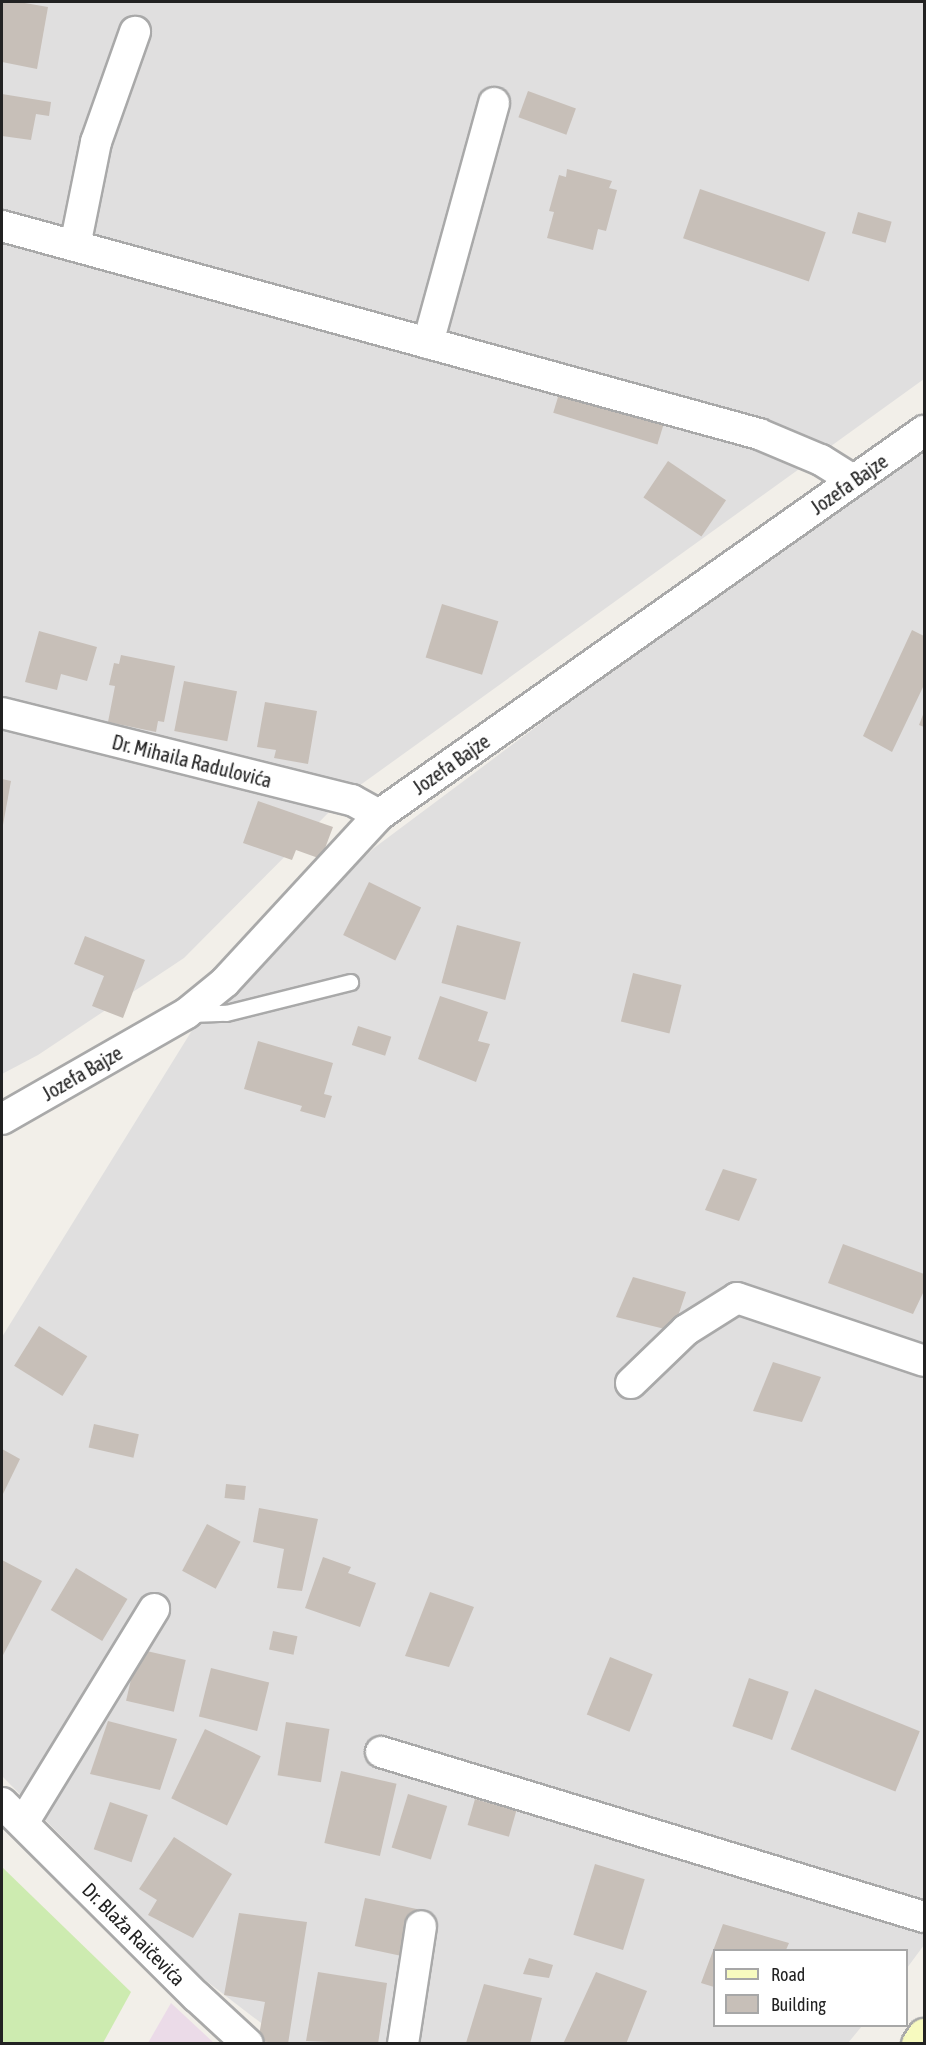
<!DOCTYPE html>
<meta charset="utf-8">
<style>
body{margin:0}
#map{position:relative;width:926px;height:2045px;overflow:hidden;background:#f2efe9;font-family:"Asap Condensed",sans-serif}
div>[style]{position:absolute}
.residential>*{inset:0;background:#e0dfdf}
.industrial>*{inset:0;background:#ebdbe8}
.grass>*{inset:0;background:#cdebb0}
.building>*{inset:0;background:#c7bfb8;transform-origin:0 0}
.roads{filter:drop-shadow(2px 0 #a9a9a9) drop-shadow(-2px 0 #a9a9a9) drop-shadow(0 2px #a9a9a9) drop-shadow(0 -2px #a9a9a9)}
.lane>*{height:15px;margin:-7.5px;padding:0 7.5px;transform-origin:7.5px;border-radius:7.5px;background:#fff}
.street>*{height:30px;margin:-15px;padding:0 15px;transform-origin:15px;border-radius:15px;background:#fff}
.secondary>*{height:33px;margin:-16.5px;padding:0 16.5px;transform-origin:16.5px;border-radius:16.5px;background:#f7fabf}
span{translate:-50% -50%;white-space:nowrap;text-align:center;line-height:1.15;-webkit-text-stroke:6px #fff;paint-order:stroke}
.street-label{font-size:20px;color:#222}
.frame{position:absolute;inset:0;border:3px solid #222;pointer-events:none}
.legend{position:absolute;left:713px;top:1949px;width:195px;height:78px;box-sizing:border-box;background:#fff;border:2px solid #a7a7a7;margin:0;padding:8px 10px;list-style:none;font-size:18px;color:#222}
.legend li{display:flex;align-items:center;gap:12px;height:30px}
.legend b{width:30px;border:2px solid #a7a7a7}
</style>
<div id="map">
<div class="residential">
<i style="clip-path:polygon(2px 2px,924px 2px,924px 379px,345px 796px,184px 958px,38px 1055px,2px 1074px)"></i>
<i style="clip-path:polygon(924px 437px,924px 1945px,907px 1968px,906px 1950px,714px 1950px,714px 2026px,862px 2026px,848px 2043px,287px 2043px,196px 1973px,2px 1776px,2px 1337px,204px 1011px,374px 848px)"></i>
</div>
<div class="industrial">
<i style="clip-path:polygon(171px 2003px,214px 2043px,148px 2043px)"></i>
</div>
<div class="grass">
<i style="clip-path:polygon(2px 1867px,131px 1992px,103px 2043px,2px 2043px)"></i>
</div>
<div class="building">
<i style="clip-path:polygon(2px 2px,19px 2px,48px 7px,37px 69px,2px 62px)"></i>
<i style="left:528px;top:91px;width:51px;height:28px;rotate:20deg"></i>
<i style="clip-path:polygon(2px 94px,51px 102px,49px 116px,36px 114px,31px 140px,2px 136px)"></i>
<i style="clip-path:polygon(567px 169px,612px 181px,609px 188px,617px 190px,606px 231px,598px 229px,593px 250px,547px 238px,554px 212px,549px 211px,559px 175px,566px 177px)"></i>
<i style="left:700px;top:189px;width:133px;height:52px;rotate:19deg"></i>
<i style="left:858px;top:212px;width:35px;height:22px;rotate:16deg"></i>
<i style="left:562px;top:384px;width:109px;height:30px;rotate:17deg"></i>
<i style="left:668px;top:461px;width:70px;height:44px;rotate:34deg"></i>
<i style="left:442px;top:604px;width:59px;height:56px;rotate:17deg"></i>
<i style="clip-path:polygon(912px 630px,924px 636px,924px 685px,892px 752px,863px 736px)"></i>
<i style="clip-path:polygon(39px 631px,97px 647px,87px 681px,61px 674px,57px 690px,25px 682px)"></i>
<i style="clip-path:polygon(121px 655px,175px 666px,164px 722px,158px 721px,156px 732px,108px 722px,115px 686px,109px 685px,114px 663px,119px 664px)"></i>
<i style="left:184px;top:681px;width:54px;height:51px;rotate:11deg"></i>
<i style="clip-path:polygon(265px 702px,317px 711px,308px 764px,274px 758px,276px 750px,257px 747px)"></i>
<i style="clip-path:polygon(924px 712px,924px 727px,919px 725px)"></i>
<i style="clip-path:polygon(2px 779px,11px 781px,3px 825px,2px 825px)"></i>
<i style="clip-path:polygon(258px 801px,333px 827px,321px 859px,296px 850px,292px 860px,243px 843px)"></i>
<i style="left:369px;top:882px;width:58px;height:59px;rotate:26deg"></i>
<i style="left:457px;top:925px;width:66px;height:60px;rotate:15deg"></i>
<i style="clip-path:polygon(85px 936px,145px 960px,123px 1018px,92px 1006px,104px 976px,74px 964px)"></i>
<i style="left:633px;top:973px;width:50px;height:50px;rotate:14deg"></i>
<i style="clip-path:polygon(440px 996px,488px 1012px,478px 1041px,490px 1044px,476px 1082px,418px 1059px)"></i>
<i style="left:358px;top:1026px;width:35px;height:20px;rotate:18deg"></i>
<i style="clip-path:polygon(258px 1041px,333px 1063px,324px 1094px,332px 1096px,325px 1118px,300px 1111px,302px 1106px,244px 1089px)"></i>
<i style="clip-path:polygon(723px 1169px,757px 1179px,739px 1221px,705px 1210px)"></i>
<i style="clip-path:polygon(843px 1244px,924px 1274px,924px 1291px,913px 1314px,828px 1283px)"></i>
<i style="clip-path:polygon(633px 1277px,686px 1292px,673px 1331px,616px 1317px)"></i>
<i style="left:39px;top:1326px;width:57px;height:47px;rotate:32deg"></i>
<i style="clip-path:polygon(773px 1362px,821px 1377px,802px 1422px,753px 1411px)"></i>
<i style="left:94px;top:1424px;width:46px;height:24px;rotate:13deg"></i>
<i style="clip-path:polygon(2px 1449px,20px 1459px,2px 1496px)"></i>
<i style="left:226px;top:1484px;width:20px;height:14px;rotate:6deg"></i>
<i style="clip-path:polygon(259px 1508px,318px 1519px,302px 1591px,277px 1588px,284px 1549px,253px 1542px)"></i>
<i style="left:207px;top:1524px;width:38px;height:53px;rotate:28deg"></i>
<i style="clip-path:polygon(323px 1557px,351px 1567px,348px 1573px,376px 1583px,360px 1627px,305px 1608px)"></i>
<i style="clip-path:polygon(2px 1560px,42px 1581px,2px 1657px)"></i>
<i style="left:76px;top:1568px;width:60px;height:49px;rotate:31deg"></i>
<i style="clip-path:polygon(430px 1592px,474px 1607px,449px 1667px,405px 1656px)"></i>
<i style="left:273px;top:1631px;width:25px;height:19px;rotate:12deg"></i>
<i style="left:138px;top:1649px;width:49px;height:53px;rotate:13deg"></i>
<i style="left:610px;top:1657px;width:46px;height:62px;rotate:22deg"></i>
<i style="left:211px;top:1668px;width:60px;height:50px;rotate:14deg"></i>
<i style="left:749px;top:1678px;width:42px;height:51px;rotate:19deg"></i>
<i style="left:815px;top:1689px;width:113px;height:65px;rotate:22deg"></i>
<i style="clip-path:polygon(108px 1721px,177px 1739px,160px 1790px,90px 1774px)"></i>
<i style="left:286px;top:1722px;width:44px;height:54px;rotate:9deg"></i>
<i style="left:205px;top:1729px;width:62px;height:77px;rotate:26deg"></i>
<i style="left:341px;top:1771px;width:57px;height:74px;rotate:13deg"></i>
<i style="left:408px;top:1794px;width:41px;height:56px;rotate:17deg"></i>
<i style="left:475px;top:1799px;width:43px;height:27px;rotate:16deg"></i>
<i style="left:110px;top:1802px;width:40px;height:50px;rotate:19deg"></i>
<i style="clip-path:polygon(174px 1837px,232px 1874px,193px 1938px,148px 1915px,157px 1900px,139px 1889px)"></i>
<i style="left:595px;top:1864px;width:52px;height:74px;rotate:17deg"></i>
<i style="left:365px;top:1898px;width:54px;height:49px;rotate:12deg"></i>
<i style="clip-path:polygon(239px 1913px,307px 1922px,288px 2044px,258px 2041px,265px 2002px,224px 1995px)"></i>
<i style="clip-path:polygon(723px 1924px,789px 1943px,786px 1950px,714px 1950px,714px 1987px,701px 1983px)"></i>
<i style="clip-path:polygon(529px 1958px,553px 1965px,549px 1978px,523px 1974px)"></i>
<i style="clip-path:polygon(318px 1972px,387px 1983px,378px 2044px,306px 2041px)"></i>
<i style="clip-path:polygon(596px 1972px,647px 1991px,626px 2044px,563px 2044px)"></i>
<i style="clip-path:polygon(484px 1984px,542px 1998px,530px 2044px,466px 2043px)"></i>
</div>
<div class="roads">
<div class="lane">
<i style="left:190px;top:1014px;width:36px;rotate:-2deg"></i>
<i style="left:226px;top:1013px;width:128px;rotate:-14deg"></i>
</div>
<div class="street">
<i style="left:2px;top:226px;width:785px;rotate:15.36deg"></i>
<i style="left:759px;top:434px;width:67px;rotate:22.8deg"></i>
<i style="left:821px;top:460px;width:38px;rotate:32deg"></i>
<i style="left:75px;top:246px;width:106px;rotate:-78.6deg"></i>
<i style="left:96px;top:142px;width:117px;rotate:-70.5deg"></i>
<i style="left:428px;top:343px;width:249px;rotate:-74.6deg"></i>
<i style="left:2px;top:713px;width:361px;rotate:14deg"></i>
<i style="left:352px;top:800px;width:31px;rotate:29deg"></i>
<i style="left:2px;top:1119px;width:213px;rotate:-29.8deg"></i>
<i style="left:187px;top:1013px;width:49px;rotate:-39.2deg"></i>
<i style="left:225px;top:982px;width:227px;rotate:-47.3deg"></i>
<i style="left:379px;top:815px;width:667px;rotate:-35.17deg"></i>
<i style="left:631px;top:1383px;width:76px;rotate:-43.9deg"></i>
<i style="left:686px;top:1330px;width:60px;rotate:-32.1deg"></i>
<i style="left:737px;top:1298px;width:197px;rotate:18.6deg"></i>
<i style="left:381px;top:1752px;width:568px;rotate:16.9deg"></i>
<i style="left:2px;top:1803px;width:275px;rotate:44.9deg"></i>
<i style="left:197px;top:1997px;width:69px;rotate:42.7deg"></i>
<i style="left:23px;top:1823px;width:251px;rotate:-58.5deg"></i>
<i style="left:403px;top:2044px;width:119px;rotate:-81.3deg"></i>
</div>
<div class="secondary">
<i style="left:918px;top:2044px;width:11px;rotate:-56deg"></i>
</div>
</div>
<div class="street-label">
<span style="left:849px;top:484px;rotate:-35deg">Jozefa Bajze</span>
<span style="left:192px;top:761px;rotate:14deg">Dr. Mihaila Radulovića</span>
<span style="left:451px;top:764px;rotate:-35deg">Jozefa Bajze</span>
<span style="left:82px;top:1073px;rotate:-30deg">Jozefa Bajze</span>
<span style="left:134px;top:1934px;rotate:45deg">Dr. Blaža Raičevića</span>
</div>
<div class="frame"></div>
<ul class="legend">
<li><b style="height:8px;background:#f7fabf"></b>Road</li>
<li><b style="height:16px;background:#c7bfb8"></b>Building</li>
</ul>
</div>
